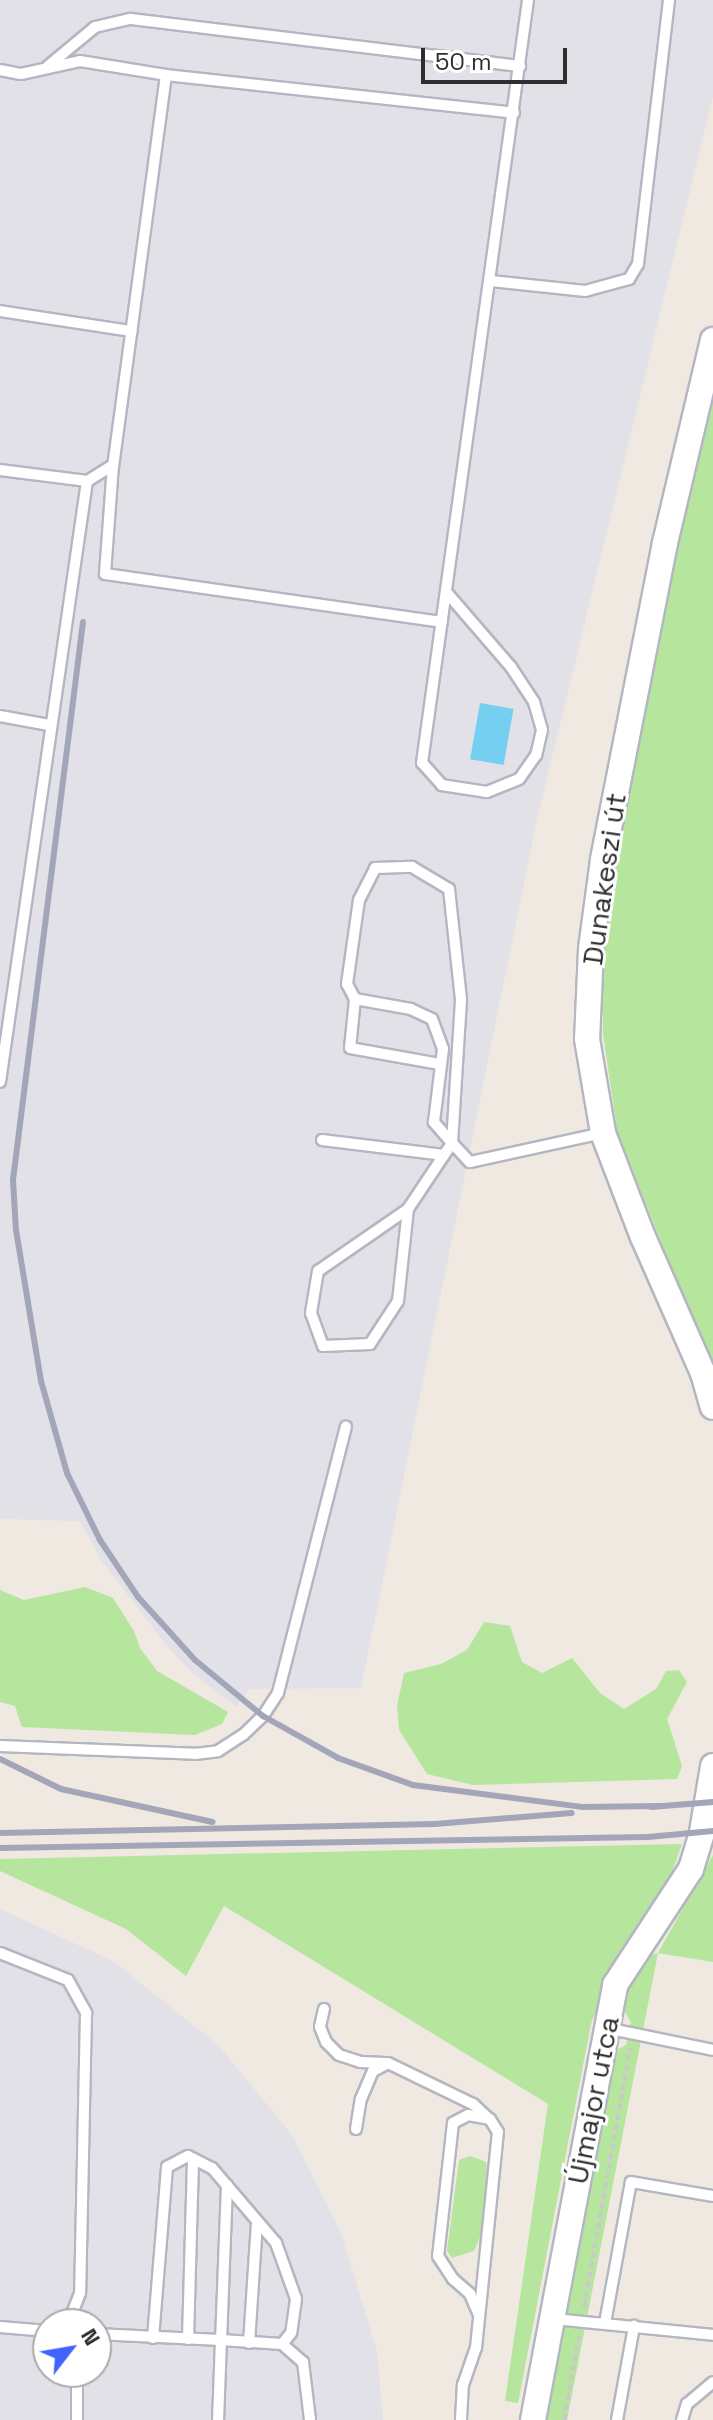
<!DOCTYPE html>
<meta charset="utf-8">
<style>
body{margin:0}
#map{position:relative;width:713px;height:2420px;overflow:hidden;background:#efe9e1;font-family:"Space Grotesk",sans-serif}
div>[style]{position:absolute}
.industrial>*{inset:0;background:#e3e1e8}
.green>*{inset:0;background:#b6e59e}
.water>*{inset:0;background:#75cff0;transform-origin:0 0}
.path>*{height:4px;margin-top:-2px;transform-origin:0;background:repeating-linear-gradient(90deg,#c9c9c9 0 6px,transparent 0 10px)}
.roads{filter:drop-shadow(2px 0 #b4b7c1) drop-shadow(-2px 0 #b4b7c1) drop-shadow(0 2px #b4b7c1) drop-shadow(0 -2px #b4b7c1)}
.service>*{height:10px;margin:-5px;padding:0 5px;transform-origin:5px;border-radius:5px;background:#fff}
.tertiary>*{height:24px;margin:-12px;padding:0 12px;transform-origin:12px;border-radius:12px;background:#fff}
.rail>*{height:6px;margin:-3px;padding:0 3px;transform-origin:3px;border-radius:3px;background:#a3a6b8}
span{translate:-50% -50%;white-space:nowrap;text-align:center;line-height:1.15;-webkit-text-stroke:6px #fff;paint-order:stroke}
.street-label{font-size:28px;color:#2e2e2e}
.north{position:absolute;left:32px;top:2308px;width:80px;height:80px;box-sizing:border-box;background:#fff;border:2px solid #ababab;border-radius:50%;rotate:59deg;font-size:22px;font-weight:700;line-height:32px;text-align:center;color:#2e2e2e}
.north::after{content:'';display:block;margin:auto;width:28px;height:36px;background:#4264fb;clip-path:polygon(50% 0,100% 100%,50% 72%,0 100%)}
.scale{position:absolute;left:421px;top:48px;width:146px;height:36px;box-sizing:border-box;border:4px solid #2e2e2e;border-top:0;padding-left:10px;font-size:24px;line-height:28px;white-space:nowrap;color:#2e2e2e;-webkit-text-stroke:6px #fff;paint-order:stroke}
</style>
<div id="map">
<div class="industrial">
<i style="clip-path:polygon(0 0,713px 0,713px 96px,537px 819px,361px 1688px,249px 1689px,236px 1707px,190px 1671px,167px 1646px,101px 1560px,80px 1521px,0 1519px)"></i>
<i style="clip-path:polygon(evenodd,0 1909px,113px 1961px,218px 2045px,292px 2135px,341px 2233px,377px 2351px,383px 2420px,0 2420px,0 1909px,48px 2324px,96px 2324px,96px 2372px,48px 2372px,48px 2324px)"></i>
</div>
<div class="green">
<i style="clip-path:polygon(713px 397px,713px 1374px,617px 1130px,603px 1033px,601px 945px,676px 549px)"></i>
<i style="clip-path:polygon(85px 1587px,113px 1598px,134px 1631px,140px 1648px,157px 1671px,228px 1712px,222px 1724px,195px 1735px,22px 1727px,15px 1706px,0 1702px,0 1590px,24px 1600px)"></i>
<i style="clip-path:polygon(484px 1622px,510px 1626px,522px 1662px,542px 1673px,572px 1658px,600px 1693px,624px 1709px,656px 1689px,666px 1671px,679px 1670px,687px 1682px,667px 1719px,682px 1766px,677px 1779px,473px 1785px,427px 1774px,399px 1730px,397px 1706px,404px 1673px,441px 1664px,467px 1650px)"></i>
<i style="clip-path:polygon(682px 1844px,669px 1880px,616px 1958px,591px 2024px,518px 2403px,505px 2401px,548px 2104px,224px 1906px,186px 1976px,126px 1929px,0 1871px,0 1859px)"></i>
<i style="clip-path:polygon(713px 1855px,713px 1962px,658px 1953px,567px 2420px,537px 2420px,609px 2054px,626px 2045px,631px 2022px,619px 2002px,643px 1957px,658px 1953px)"></i>
<i style="clip-path:polygon(470px 2156px,486px 2162px,488px 2180px,481px 2235px,474px 2251px,452px 2258px,447px 2251px,459px 2160px)"></i>
</div>
<div class="water">
<i style="left:480px;top:703px;width:34px;height:57px;rotate:10deg"></i>
</div>
<div class="path">
<i style="left:584px;top:2307px;width:263px;rotate:-79.9deg"></i>
<i style="left:564px;top:2420px;width:85px;rotate:-79.9deg"></i>
</div>
<div class="roads">
<div class="service">
<i style="left:48px;top:66px;width:61px;rotate:-39.7deg"></i>
<i style="left:95px;top:27px;width:37px;rotate:-13deg"></i>
<i style="left:131px;top:19px;width:392px;rotate:6.9deg"></i>
<i style="left:0;top:70px;width:21px;rotate:11deg"></i>
<i style="left:21px;top:74px;width:60px;rotate:-12.4deg"></i>
<i style="left:80px;top:61px;width:87px;rotate:9.2deg"></i>
<i style="left:166px;top:75px;width:394px;rotate:97.7deg"></i>
<i style="left:113px;top:465px;width:31px;rotate:148deg"></i>
<i style="left:87px;top:481px;width:607px;rotate:98.24deg"></i>
<i style="left:166px;top:75px;width:350px;rotate:6.2deg"></i>
<i style="left:491px;top:281px;width:95px;rotate:6.1deg"></i>
<i style="left:585px;top:291px;width:46px;rotate:-15.3deg"></i>
<i style="left:629px;top:279px;width:17px;rotate:-59deg"></i>
<i style="left:638px;top:264px;width:266px;rotate:-83.3deg"></i>
<i style="left:0;top:311px;width:133px;rotate:8.7deg"></i>
<i style="left:113px;top:465px;width:109px;rotate:94.2deg"></i>
<i style="left:105px;top:574px;width:340px;rotate:8.1deg"></i>
<i style="left:0;top:470px;width:88px;rotate:7.2deg"></i>
<i style="left:448px;top:594px;width:96px;rotate:49.2deg"></i>
<i style="left:511px;top:667px;width:42px;rotate:56.7deg"></i>
<i style="left:534px;top:702px;width:29px;rotate:74deg"></i>
<i style="left:542px;top:730px;width:26px;rotate:103deg"></i>
<i style="left:536px;top:755px;width:29px;rotate:125deg"></i>
<i style="left:519px;top:779px;width:35px;rotate:158deg"></i>
<i style="left:487px;top:792px;width:46px;rotate:-171.2deg"></i>
<i style="left:442px;top:785px;width:30px;rotate:-132deg"></i>
<i style="left:422px;top:763px;width:770px;rotate:-82.09deg"></i>
<i style="left:0;top:716px;width:50px;rotate:10.4deg"></i>
<i style="left:355px;top:999px;width:49px;rotate:95.8deg"></i>
<i style="left:350px;top:1048px;width:91px;rotate:10.1deg"></i>
<i style="left:322px;top:1140px;width:123px;rotate:7deg"></i>
<i style="left:408px;top:1209px;width:109px;rotate:145.4deg"></i>
<i style="left:318px;top:1271px;width:43px;rotate:99.5deg"></i>
<i style="left:311px;top:1313px;width:35px;rotate:70deg"></i>
<i style="left:323px;top:1346px;width:47px;rotate:-2.4deg"></i>
<i style="left:370px;top:1344px;width:51px;rotate:-56.9deg"></i>
<i style="left:398px;top:1301px;width:93px;rotate:-83.8deg"></i>
<i style="left:408px;top:1209px;width:79px;rotate:-56.3deg"></i>
<i style="left:452px;top:1143px;width:28px;rotate:-131deg"></i>
<i style="left:434px;top:1122px;width:74px;rotate:-83deg"></i>
<i style="left:443px;top:1049px;width:32px;rotate:-110deg"></i>
<i style="left:432px;top:1019px;width:23px;rotate:-155deg"></i>
<i style="left:411px;top:1009px;width:57px;rotate:-169.9deg"></i>
<i style="left:355px;top:999px;width:17px;rotate:-118deg"></i>
<i style="left:347px;top:984px;width:85px;rotate:-81.9deg"></i>
<i style="left:359px;top:900px;width:36px;rotate:-63deg"></i>
<i style="left:375px;top:868px;width:37px;rotate:-2deg"></i>
<i style="left:412px;top:867px;width:43px;rotate:30.7deg"></i>
<i style="left:449px;top:889px;width:112px;rotate:83.8deg"></i>
<i style="left:461px;top:1000px;width:143px;rotate:93.6deg"></i>
<i style="left:452px;top:1143px;width:26px;rotate:47deg"></i>
<i style="left:470px;top:1162px;width:136px;rotate:-12.3deg"></i>
<i style="left:0;top:1746px;width:195px;rotate:2.3deg"></i>
<i style="left:195px;top:1754px;width:23px;rotate:-7deg"></i>
<i style="left:218px;top:1751px;width:30px;rotate:-33deg"></i>
<i style="left:243px;top:1735px;width:28px;rotate:-44deg"></i>
<i style="left:263px;top:1716px;width:27px;rotate:-57deg"></i>
<i style="left:278px;top:1693px;width:275px;rotate:-75.7deg"></i>
<i style="left:0;top:1953px;width:73px;rotate:21.7deg"></i>
<i style="left:68px;top:1980px;width:38px;rotate:61deg"></i>
<i style="left:86px;top:2013px;width:280px;rotate:91.2deg"></i>
<i style="left:80px;top:2293px;width:26px;rotate:111deg"></i>
<i style="left:71px;top:2317px;width:11px;rotate:142deg"></i>
<i style="left:324px;top:2009px;width:18px;rotate:103deg"></i>
<i style="left:320px;top:2027px;width:16px;rotate:68deg"></i>
<i style="left:326px;top:2042px;width:18px;rotate:45deg"></i>
<i style="left:339px;top:2055px;width:22px;rotate:18deg"></i>
<i style="left:360px;top:2062px;width:26px;rotate:2deg"></i>
<i style="left:606px;top:2028px;width:109px;rotate:11.6deg"></i>
<i style="left:356px;top:2129px;width:30px;rotate:-81deg"></i>
<i style="left:361px;top:2099px;width:30px;rotate:-67deg"></i>
<i style="left:373px;top:2071px;width:17px;rotate:-28deg"></i>
<i style="left:388px;top:2063px;width:94px;rotate:25.8deg"></i>
<i style="left:473px;top:2104px;width:21px;rotate:43deg"></i>
<i style="left:227px;top:2185px;width:155px;rotate:92.2deg"></i>
<i style="left:221px;top:2340px;width:61px;rotate:3.8deg"></i>
<i style="left:282px;top:2344px;width:28px;rotate:41deg"></i>
<i style="left:303px;top:2362px;width:58px;rotate:83.1deg"></i>
<i style="left:554px;top:2319px;width:160px;rotate:5.7deg"></i>
<i style="left:605px;top:2323px;width:143px;rotate:-79.6deg"></i>
<i style="left:631px;top:2182px;width:83px;rotate:9.7deg"></i>
<i style="left:0;top:2327px;width:48px;rotate:4.8deg"></i>
<i style="left:96px;top:2334px;width:125px;rotate:2.7deg"></i>
<i style="left:221px;top:2340px;width:80px;rotate:92.1deg"></i>
<i style="left:153px;top:2338px;width:172px;rotate:-85.3deg"></i>
<i style="left:167px;top:2167px;width:24px;rotate:-28deg"></i>
<i style="left:188px;top:2156px;width:27px;rotate:27deg"></i>
<i style="left:212px;top:2168px;width:99px;rotate:49.5deg"></i>
<i style="left:276px;top:2243px;width:59px;rotate:70.3deg"></i>
<i style="left:296px;top:2299px;width:34px;rotate:98deg"></i>
<i style="left:291px;top:2333px;width:14px;rotate:129deg"></i>
<i style="left:188px;top:2339px;width:180px;rotate:-88.4deg"></i>
<i style="left:249px;top:2343px;width:122px;rotate:-86.2deg"></i>
<i style="left:77px;top:2420px;width:48px;rotate:-90deg"></i>
<i style="left:461px;top:2420px;width:35px;rotate:-87deg"></i>
<i style="left:463px;top:2385px;width:39px;rotate:-71deg"></i>
<i style="left:476px;top:2348px;width:217px;rotate:-84.2deg"></i>
<i style="left:498px;top:2132px;width:15px;rotate:-122deg"></i>
<i style="left:490px;top:2119px;width:22px;rotate:-170deg"></i>
<i style="left:468px;top:2115px;width:17px;rotate:152deg"></i>
<i style="left:453px;top:2123px;width:134px;rotate:96.4deg"></i>
<i style="left:438px;top:2256px;width:27px;rotate:57deg"></i>
<i style="left:453px;top:2279px;width:23px;rotate:41deg"></i>
<i style="left:470px;top:2294px;width:21px;rotate:67deg"></i>
<i style="left:617px;top:2420px;width:96px;rotate:-79.7deg"></i>
<i style="left:682px;top:2420px;width:17px;rotate:-73deg"></i>
<i style="left:687px;top:2404px;width:34px;rotate:-40deg"></i>
</div>
<div class="tertiary">
<i style="left:713px;top:340px;width:209px;rotate:103.3deg"></i>
<i style="left:665px;top:543px;width:323px;rotate:101.1deg"></i>
<i style="left:603px;top:860px;width:90px;rotate:97.7deg"></i>
<i style="left:591px;top:949px;width:90px;rotate:92.5deg"></i>
<i style="left:587px;top:1039px;width:95px;rotate:80.3deg"></i>
<i style="left:603px;top:1133px;width:111px;rotate:69deg"></i>
<i style="left:643px;top:1237px;width:149px;rotate:66.2deg"></i>
<i style="left:703px;top:1373px;width:35px;rotate:74deg"></i>
<i style="left:533px;top:2420px;width:443px;rotate:-79.3deg"></i>
<i style="left:615px;top:1985px;width:139px;rotate:-56.8deg"></i>
<i style="left:691px;top:1869px;width:39px;rotate:-73deg"></i>
<i style="left:702px;top:1832px;width:67px;rotate:-80.5deg"></i>
</div>
</div>
<div class="rail">
<i style="left:83px;top:622px;width:562px;rotate:97.15deg"></i>
<i style="left:13px;top:1180px;width:50px;rotate:86.6deg"></i>
<i style="left:16px;top:1230px;width:153px;rotate:80.6deg"></i>
<i style="left:41px;top:1381px;width:96px;rotate:74.2deg"></i>
<i style="left:67px;top:1473px;width:75px;rotate:63.8deg"></i>
<i style="left:100px;top:1540px;width:69px;rotate:56.3deg"></i>
<i style="left:138px;top:1597px;width:85px;rotate:47.9deg"></i>
<i style="left:195px;top:1660px;width:88px;rotate:39.5deg"></i>
<i style="left:263px;top:1716px;width:86px;rotate:29.2deg"></i>
<i style="left:338px;top:1758px;width:80px;rotate:19.8deg"></i>
<i style="left:413px;top:1785px;width:170px;rotate:7.4deg"></i>
<i style="left:582px;top:1807px;width:78px;rotate:-0.7deg"></i>
<i style="left:0;top:1759px;width:68px;rotate:26.2deg"></i>
<i style="left:61px;top:1789px;width:155px;rotate:12.3deg"></i>
<i style="left:651px;top:1807px;width:62px;rotate:-4.6deg"></i>
<i style="left:0;top:1833px;width:435px;rotate:-1.2deg"></i>
<i style="left:435px;top:1824px;width:137px;rotate:-4.6deg"></i>
<i style="left:0;top:1848px;width:648px;rotate:-0.97deg"></i>
<i style="left:648px;top:1837px;width:65px;rotate:-5.3deg"></i>
</div>
<div class="street-label">
<span style="left:604px;top:879px;rotate:-82deg">Dunakeszi út</span>
<span style="left:593px;top:2100px;rotate:-79deg">Újmajor utca</span>
</div>
<div class="north">N</div>
<div class="scale">50 m</div>
</div>
